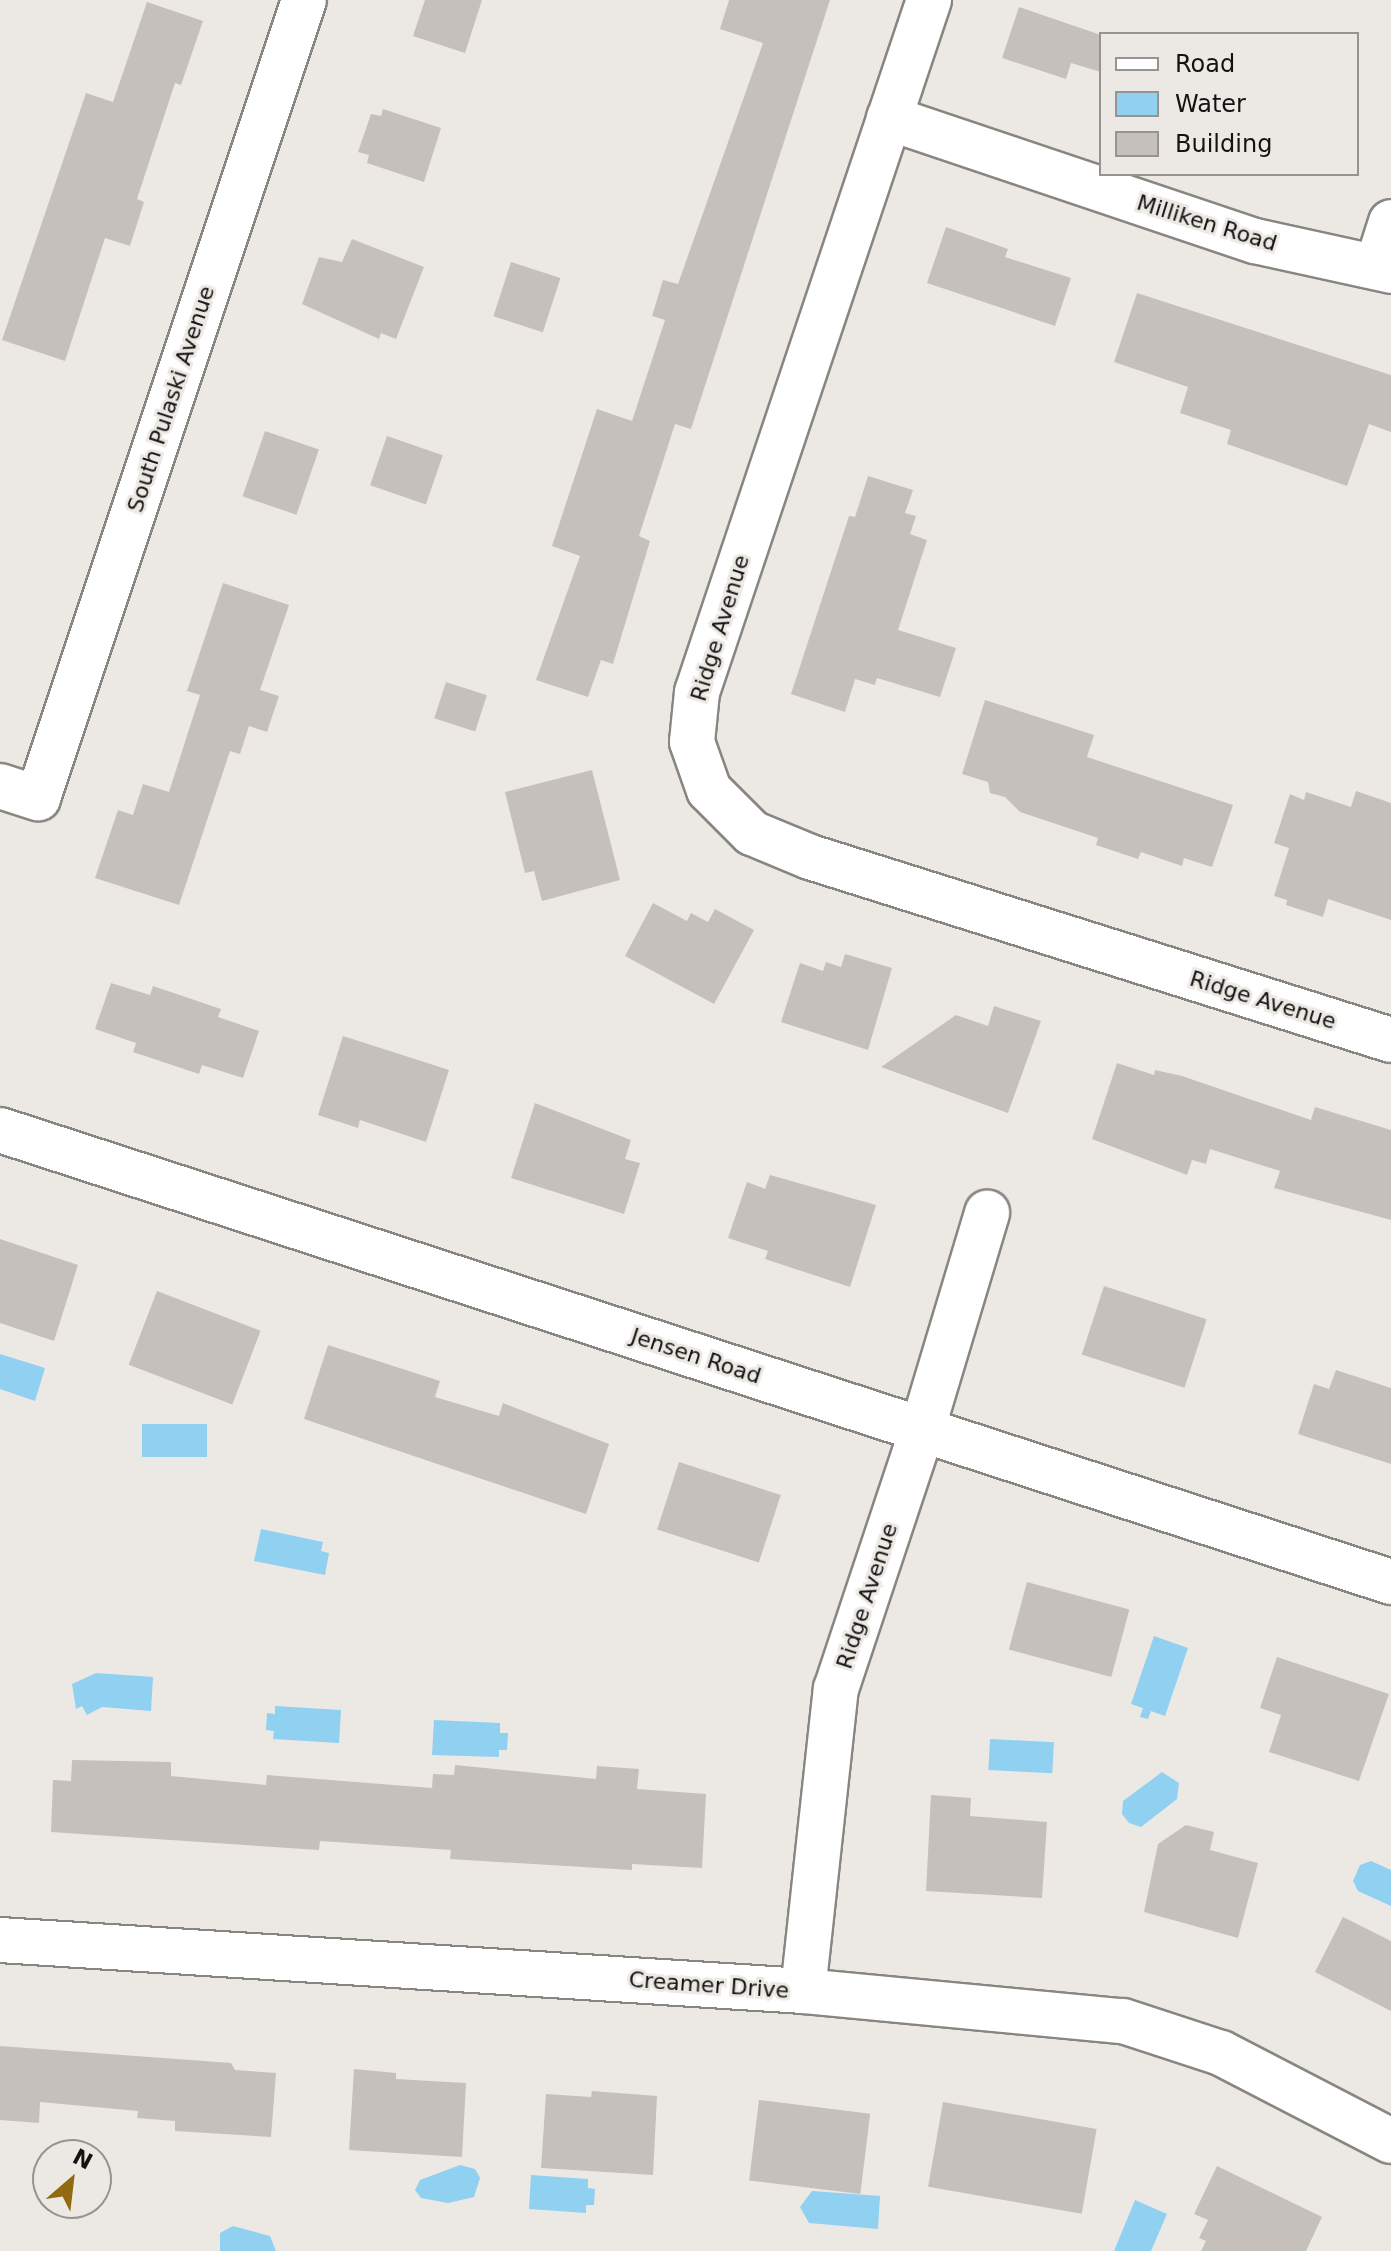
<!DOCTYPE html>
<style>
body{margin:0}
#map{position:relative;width:1391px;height:2251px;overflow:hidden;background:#ece9e4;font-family:"DejaVu Sans",sans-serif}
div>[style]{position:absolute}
.water>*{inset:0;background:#90d0f1;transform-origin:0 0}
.building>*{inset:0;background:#c6c0bd;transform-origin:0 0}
.roads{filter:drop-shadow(2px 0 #888681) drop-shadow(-2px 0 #888681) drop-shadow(0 2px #888681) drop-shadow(0 -2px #888681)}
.minor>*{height:44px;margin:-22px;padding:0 22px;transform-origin:22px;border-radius:22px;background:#fff}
span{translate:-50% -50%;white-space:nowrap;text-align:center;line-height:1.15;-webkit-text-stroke:6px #ece9e4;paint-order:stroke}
.street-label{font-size:22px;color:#141312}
.legend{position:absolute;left:1099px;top:32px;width:260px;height:144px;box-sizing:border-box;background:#ece9e4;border:2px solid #969390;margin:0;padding:10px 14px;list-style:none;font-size:24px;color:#141312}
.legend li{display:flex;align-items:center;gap:16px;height:40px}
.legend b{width:40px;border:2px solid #969390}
.north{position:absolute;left:32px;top:2139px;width:80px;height:80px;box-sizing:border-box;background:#ece9e4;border:2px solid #969390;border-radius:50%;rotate:28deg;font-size:22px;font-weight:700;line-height:32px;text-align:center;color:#141312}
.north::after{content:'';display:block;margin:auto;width:28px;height:36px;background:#916a12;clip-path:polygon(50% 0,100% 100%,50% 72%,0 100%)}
</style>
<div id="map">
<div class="water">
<i style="clip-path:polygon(0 1354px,45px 1368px,35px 1401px,0 1389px)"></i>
<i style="left:142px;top:1424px;width:65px;height:33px"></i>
<i style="clip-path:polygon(261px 1529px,323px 1542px,321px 1551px,329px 1553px,325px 1575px,254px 1561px)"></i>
<i style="clip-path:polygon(1154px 1636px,1188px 1648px,1165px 1716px,1151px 1711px,1148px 1719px,1140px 1717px,1143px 1708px,1131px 1704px)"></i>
<i style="clip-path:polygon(96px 1673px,153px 1677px,151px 1711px,102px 1707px,87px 1715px,82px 1706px,76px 1709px,72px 1684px)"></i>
<i style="clip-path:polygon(275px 1706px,341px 1710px,339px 1743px,273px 1739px,274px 1731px,266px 1730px,267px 1713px,275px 1714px)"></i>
<i style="clip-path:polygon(434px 1720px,500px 1723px,500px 1733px,508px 1733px,507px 1750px,499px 1750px,499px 1757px,432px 1755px)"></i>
<i style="left:990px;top:1739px;width:64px;height:31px;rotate:3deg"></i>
<i style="clip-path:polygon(1162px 1772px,1179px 1783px,1177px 1799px,1141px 1827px,1129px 1823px,1122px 1814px,1123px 1801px)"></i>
<i style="clip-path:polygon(1371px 1861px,1391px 1870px,1391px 1906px,1358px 1891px,1353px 1881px,1360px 1865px)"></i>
<i style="clip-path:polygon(460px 2165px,475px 2169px,480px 2178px,474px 2197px,448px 2203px,421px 2198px,415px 2190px,420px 2180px)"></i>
<i style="clip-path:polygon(531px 2175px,588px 2179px,588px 2188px,595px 2189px,594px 2205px,586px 2205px,586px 2213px,529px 2209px)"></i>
<i style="clip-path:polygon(812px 2191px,880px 2196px,878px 2229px,809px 2223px,800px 2207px)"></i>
<i style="clip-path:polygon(1135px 2200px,1167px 2214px,1151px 2251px,1114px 2251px)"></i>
<i style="clip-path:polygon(233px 2226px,270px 2236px,276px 2251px,220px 2251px,220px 2233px)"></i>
</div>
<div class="building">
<i style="clip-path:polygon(425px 0,482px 0,465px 53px,413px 36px)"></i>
<i style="clip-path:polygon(729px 0,830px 0,691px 429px,675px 424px,639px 536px,650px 541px,613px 664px,601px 660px,588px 697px,536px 680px,580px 556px,552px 546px,597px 409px,632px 421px,665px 320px,652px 316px,663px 280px,678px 284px,763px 43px,720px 29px)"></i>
<i style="clip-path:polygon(147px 2px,203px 21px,181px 85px,175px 83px,137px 199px,144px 202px,130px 246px,105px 238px,65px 361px,2px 340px,86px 93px,113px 102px)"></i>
<i style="clip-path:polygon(1019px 7px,1101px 35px,1101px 72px,1071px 63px,1066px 79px,1002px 58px)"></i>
<i style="clip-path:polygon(383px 109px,441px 128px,424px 182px,367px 163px,369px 155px,358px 152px,371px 114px,381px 116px)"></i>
<i style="clip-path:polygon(946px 227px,1008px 249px,1005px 257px,1071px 278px,1055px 326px,927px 283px)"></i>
<i style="clip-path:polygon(352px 239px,424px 267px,396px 339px,381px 333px,379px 339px,302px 304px,319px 257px,342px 262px)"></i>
<i style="left:511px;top:262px;width:52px;height:57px;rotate:18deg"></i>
<i style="clip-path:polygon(1137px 293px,1391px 375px,1391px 432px,1369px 424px,1347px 486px,1227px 444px,1231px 430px,1180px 413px,1188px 387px,1114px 362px)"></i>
<i style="left:265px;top:431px;width:57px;height:69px;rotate:19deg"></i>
<i style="left:387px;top:436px;width:59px;height:52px;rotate:19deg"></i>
<i style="clip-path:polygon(868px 476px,913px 490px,905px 513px,916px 516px,910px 534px,927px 540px,898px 630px,956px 648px,940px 697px,877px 678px,875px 685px,855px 679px,845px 712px,791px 694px,849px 516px,855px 517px)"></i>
<i style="clip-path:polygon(223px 583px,289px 605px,260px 690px,279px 696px,267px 732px,249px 726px,240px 754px,230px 751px,179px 905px,95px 878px,118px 810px,133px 815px,143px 784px,169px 792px,200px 695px,187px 691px)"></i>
<i style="left:446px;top:682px;width:43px;height:38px;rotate:18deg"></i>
<i style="clip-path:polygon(985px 700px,1094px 735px,1087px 757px,1233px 805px,1212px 867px,1184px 858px,1182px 866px,1141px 852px,1138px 859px,1096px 845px,1098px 838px,1020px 812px,1005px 797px,990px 793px,988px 782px,962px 774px)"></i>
<i style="clip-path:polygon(592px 770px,620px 880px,542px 901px,534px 871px,525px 873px,505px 792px)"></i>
<i style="clip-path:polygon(1356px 791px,1391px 803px,1391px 920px,1328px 899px,1323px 917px,1286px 905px,1287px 900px,1274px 896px,1289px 848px,1274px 843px,1290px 794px,1304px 800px,1306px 792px,1351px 807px)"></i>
<i style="clip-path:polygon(653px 903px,687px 921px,691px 913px,708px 922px,715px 909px,754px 930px,714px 1004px,625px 956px)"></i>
<i style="clip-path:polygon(845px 954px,892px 968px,868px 1050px,781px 1022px,800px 963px,823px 971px,826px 962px,841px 967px)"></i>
<i style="clip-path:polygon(111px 983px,150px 995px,153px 986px,221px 1009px,218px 1017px,259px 1031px,243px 1078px,202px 1065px,199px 1074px,133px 1052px,136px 1043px,95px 1029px)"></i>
<i style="clip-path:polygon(994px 1006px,1041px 1021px,1008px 1113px,881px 1067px,956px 1015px,988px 1026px)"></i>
<i style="clip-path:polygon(343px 1036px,449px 1070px,426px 1142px,360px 1120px,358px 1128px,318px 1115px)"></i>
<i style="clip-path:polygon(1117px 1063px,1154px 1075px,1155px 1070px,1182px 1076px,1311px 1120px,1315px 1107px,1391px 1130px,1391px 1220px,1274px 1188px,1280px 1171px,1210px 1149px,1206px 1164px,1192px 1160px,1187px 1175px,1092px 1139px)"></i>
<i style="clip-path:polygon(535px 1103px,631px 1140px,625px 1159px,640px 1163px,624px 1214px,511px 1178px)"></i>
<i style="clip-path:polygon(770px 1175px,876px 1205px,850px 1287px,765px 1259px,768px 1251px,728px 1238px,747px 1182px,765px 1189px)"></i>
<i style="clip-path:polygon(0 1239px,78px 1265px,54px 1341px,0 1323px)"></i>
<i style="left:1104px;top:1286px;width:108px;height:72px;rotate:18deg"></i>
<i style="left:157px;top:1291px;width:111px;height:79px;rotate:21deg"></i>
<i style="clip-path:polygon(328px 1345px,440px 1381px,435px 1397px,499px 1416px,503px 1403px,609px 1444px,586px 1514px,304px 1419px)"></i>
<i style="clip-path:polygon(1336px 1370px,1391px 1388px,1391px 1464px,1298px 1434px,1314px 1384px,1329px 1389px)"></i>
<i style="left:679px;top:1462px;width:107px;height:71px;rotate:18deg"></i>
<i style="left:1027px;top:1582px;width:106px;height:70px;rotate:15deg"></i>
<i style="clip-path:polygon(1277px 1657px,1389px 1694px,1359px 1781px,1269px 1752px,1281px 1715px,1260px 1708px)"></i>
<i style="clip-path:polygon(72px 1760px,171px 1762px,171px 1776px,266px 1785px,267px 1775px,432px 1788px,433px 1774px,454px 1775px,455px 1765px,596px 1779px,597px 1766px,639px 1769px,637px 1789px,706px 1794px,702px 1868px,632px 1864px,632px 1870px,450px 1859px,451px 1850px,320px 1841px,319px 1850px,51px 1832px,53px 1780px,71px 1781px)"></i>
<i style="clip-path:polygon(931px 1795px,971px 1798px,970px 1816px,1047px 1822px,1042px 1898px,926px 1891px)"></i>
<i style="clip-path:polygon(1186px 1825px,1214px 1832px,1210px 1850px,1258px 1863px,1238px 1938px,1144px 1912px,1158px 1844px)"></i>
<i style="clip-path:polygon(1343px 1917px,1391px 1941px,1391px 2011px,1315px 1972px)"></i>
<i style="clip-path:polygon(0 2046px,231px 2063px,235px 2070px,276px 2073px,271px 2137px,175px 2131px,175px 2121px,137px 2118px,138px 2111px,40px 2102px,39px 2123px,0 2120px)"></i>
<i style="clip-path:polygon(354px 2069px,396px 2073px,396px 2079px,466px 2083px,462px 2157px,349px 2150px)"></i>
<i style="clip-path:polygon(592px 2091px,657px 2096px,653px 2175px,541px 2168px,546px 2094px,591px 2097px)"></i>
<i style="left:759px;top:2100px;width:112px;height:81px;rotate:7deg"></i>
<i style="left:943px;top:2102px;width:156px;height:86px;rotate:10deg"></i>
<i style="clip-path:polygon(1217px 2166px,1322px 2217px,1306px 2251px,1201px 2251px,1206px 2241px,1199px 2238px,1208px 2220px,1194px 2214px)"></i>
</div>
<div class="roads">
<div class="minor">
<i style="left:929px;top:0;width:730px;rotate:108.53deg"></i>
<i style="left:697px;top:692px;width:50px;rotate:95.7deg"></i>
<i style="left:692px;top:742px;width:51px;rotate:70.5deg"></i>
<i style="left:709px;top:790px;width:61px;rotate:45deg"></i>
<i style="left:752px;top:833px;width:63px;rotate:22.5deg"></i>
<i style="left:810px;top:857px;width:609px;rotate:17.48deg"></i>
<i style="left:889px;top:118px;width:386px;rotate:18.6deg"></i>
<i style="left:1255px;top:241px;width:139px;rotate:12.4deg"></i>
<i style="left:1377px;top:266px;width:46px;rotate:-72.3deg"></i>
<i style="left:0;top:786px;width:40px;rotate:18deg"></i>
<i style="left:38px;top:798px;width:841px;rotate:-71.57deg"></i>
<i style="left:0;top:1130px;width:1463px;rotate:18deg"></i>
<i style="left:0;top:1940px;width:805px;rotate:3.63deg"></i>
<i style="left:803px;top:1991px;width:321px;rotate:5.4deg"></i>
<i style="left:1123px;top:2021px;width:103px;rotate:18.1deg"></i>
<i style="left:1221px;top:2053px;width:191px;rotate:27.4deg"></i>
<i style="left:803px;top:1991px;width:304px;rotate:-83.8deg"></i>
<i style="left:836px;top:1689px;width:273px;rotate:-71.6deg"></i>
<i style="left:922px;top:1430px;width:227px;rotate:-73.3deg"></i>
</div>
</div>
<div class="street-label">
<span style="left:1207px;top:223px;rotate:17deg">Milliken Road</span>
<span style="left:171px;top:399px;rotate:-72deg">South Pulaski Avenue</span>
<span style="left:720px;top:628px;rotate:-73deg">Ridge Avenue</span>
<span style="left:1263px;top:1000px;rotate:17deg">Ridge Avenue</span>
<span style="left:696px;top:1356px;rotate:18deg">Jensen Road</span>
<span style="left:867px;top:1596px;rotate:-72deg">Ridge Avenue</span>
<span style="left:709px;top:1985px;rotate:4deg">Creamer Drive</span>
</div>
<ul class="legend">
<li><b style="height:10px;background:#fff"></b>Road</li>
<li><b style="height:22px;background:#90d0f1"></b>Water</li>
<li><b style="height:22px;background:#c6c0bd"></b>Building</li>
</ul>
<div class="north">N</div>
</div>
